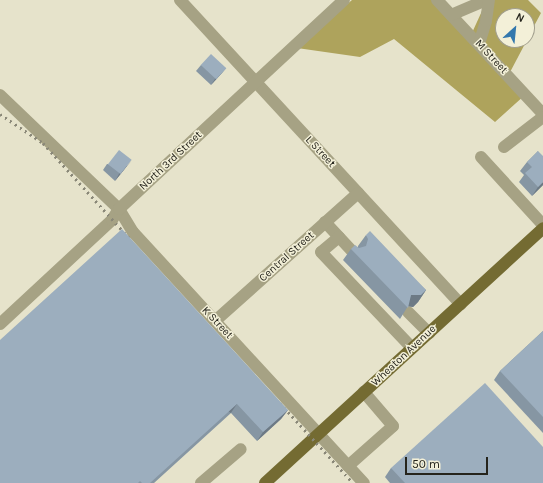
<!DOCTYPE html>
<style>
body{margin:0}
#map{position:relative;width:543px;height:483px;overflow:hidden;background:#e6e3cb;font-family:Karla,sans-serif}
div>[style]{position:absolute}
.forest>*{inset:0;background:#aea35c}
.minor>*{height:12px;margin:-6px;padding:0 6px;transform-origin:6px;border-radius:6px;background:#a6a284}
.major>*{height:12px;margin:-6px;padding:0 6px;transform-origin:6px;border-radius:6px;background:#746b32}
.rail>*{height:3px;margin-top:-1.5px;transform-origin:0;background:repeating-linear-gradient(90deg,#8a8878 0 2px,transparent 0 6px)}
.wall>*{inset:0;background:#8696a3}
.shaded-wall>*{inset:0;background:#6d7a85;transform-origin:0 0}
.building>*{inset:0;background:#9caebe;transform-origin:0 0}
span{translate:-50% -50%;white-space:nowrap;text-align:center;line-height:1.15;-webkit-text-stroke:3px #f3f0d8;paint-order:stroke}
.street-label{font-size:11px;color:#25241c}
.north{position:absolute;left:495px;top:8px;width:40px;height:40px;box-sizing:border-box;background:#f3f0d8;border:1px solid #a19e8d;border-radius:50%;rotate:27deg;font-size:11px;font-weight:700;line-height:16px;text-align:center;color:#25241c}
.north::after{content:'';display:block;margin:auto;width:14px;height:18px;background:#3378ad;clip-path:polygon(50% 0,100% 100%,50% 72%,0 100%)}
.scale{position:absolute;left:405px;top:457px;width:83px;height:18px;box-sizing:border-box;border:2px solid #25241c;border-top:0;padding-left:5px;font-size:12px;line-height:14px;white-space:nowrap;color:#25241c;-webkit-text-stroke:3px #f3f0d8;paint-order:stroke}
</style>
<div id="map">
<div class="forest">
<i style="clip-path:polygon(352px 0,439px 0,471px 35px,487px 0,528px 0,541px 13px,527px 39px,527px 16px,503px 16px,503px 40px,527px 40px,508px 76px,525px 95px,495px 122px,394px 39px,360px 57px,297px 48px)"></i>
</div>
<div class="minor">
<i style="left:180px;top:0;width:414px;rotate:47.3deg"></i>
<i style="left:437px;top:0;width:156px;rotate:47.1deg"></i>
<i style="left:451px;top:15px;width:39px;rotate:-23deg"></i>
<i style="left:479px;top:44px;width:24px;rotate:-73deg"></i>
<i style="left:486px;top:21px;width:21px;rotate:-82deg"></i>
<i style="left:0;top:95px;width:165px;rotate:43.8deg"></i>
<i style="left:119px;top:209px;width:27px;rotate:59deg"></i>
<i style="left:133px;top:232px;width:341px;rotate:47.4deg"></i>
<i style="left:504px;top:147px;width:49px;rotate:-37.6deg"></i>
<i style="left:481px;top:157px;width:92px;rotate:47.6deg"></i>
<i style="left:325px;top:222px;width:41px;rotate:47deg"></i>
<i style="left:339px;top:237px;width:23px;rotate:140deg"></i>
<i style="left:321px;top:252px;width:132px;rotate:46.5deg"></i>
<i style="left:408px;top:312px;width:30px;rotate:45deg"></i>
<i style="left:215px;top:321px;width:192px;rotate:-41.8deg"></i>
<i style="left:0;top:324px;width:153px;rotate:-42.9deg"></i>
<i style="left:112px;top:220px;width:13px;rotate:-58deg"></i>
<i style="left:119px;top:209px;width:307px;rotate:-42.9deg"></i>
<i style="left:348px;top:466px;width:60px;rotate:-41.6deg"></i>
<i style="left:393px;top:426px;width:45px;rotate:-130.5deg"></i>
<i style="left:201px;top:483px;width:52px;rotate:-40.4deg"></i>
</div>
<div class="major">
<i style="left:265px;top:483px;width:377px;rotate:-42.5deg"></i>
</div>
<div class="rail">
<i style="left:0;top:114px;width:52px;rotate:34deg"></i>
<i style="left:43px;top:143px;width:128px;rotate:47.8deg"></i>
<i style="left:280px;top:403px;width:108px;rotate:47.6deg"></i>
</div>
<div class="wall">
<i style="clip-path:polygon(201px 65px,226px 68px,221px 74px,211px 85px,196px 71px)"></i>
<i style="clip-path:polygon(538px 151px,543px 185px,532px 196px,519px 182px,524px 175px,520px 171px,527px 162px)"></i>
<i style="clip-path:polygon(107px 164px,127px 166px,115px 181px,103px 170px)"></i>
<i style="clip-path:polygon(366px 235px,426px 290px,418px 302px,413px 307px,408px 306px,400px 319px,343px 260px,351px 249px,358px 247px,358px 246px)"></i>
<i style="clip-path:polygon(543px 331px,543px 433px,494px 380px,500px 371px)"></i>
<i style="clip-path:polygon(0 340px,288px 410px,281px 419px,257px 441px,231px 413px,154px 483px,0 483px)"></i>
<i style="clip-path:polygon(391px 468px,543px 483px,390px 483px,385px 477px)"></i>
</div>
<div class="shaded-wall">
<i style="clip-path:polygon(226px 68px,221px 74px,211px 85px,215px 79px)"></i>
<i style="clip-path:polygon(132px 160px,127px 166px,115px 181px,119px 174px)"></i>
<i style="clip-path:polygon(543px 182px,543px 185px,532px 196px,538px 187px)"></i>
<i style="clip-path:polygon(426px 290px,418px 302px,413px 307px,407px 306px,411px 295px)"></i>
<i style="left:237px;top:404px;width:11px;height:118px;rotate:124deg"></i>
<i style="clip-path:polygon(288px 410px,281px 419px,257px 441px,263px 432px)"></i>
</div>
<div class="building">
<i style="left:211px;top:54px;width:21px;height:15px;rotate:43deg"></i>
<i style="left:119px;top:150px;width:16px;height:18px;rotate:38deg"></i>
<i style="clip-path:polygon(538px 151px,543px 156px,543px 182px,538px 187px,525px 173px,532px 167px,527px 162px)"></i>
<i style="clip-path:polygon(122px 229px,288px 410px,263px 432px,237px 404px,150px 483px,142px 483px,140px 481px,138px 483px,0 483px,0 340px)"></i>
<i style="clip-path:polygon(370px 231px,426px 290px,421px 295px,411px 295px,408px 308px,351px 249px,355px 245px,359px 248px,366px 246px,368px 239px,366px 235px)"></i>
<i style="clip-path:polygon(543px 331px,543px 417px,500px 371px)"></i>
<i style="clip-path:polygon(485px 383px,543px 447px,543px 483px,405px 483px,391px 468px)"></i>
</div>
<div class="street-label">
<span style="left:491px;top:57px;rotate:47deg">M Street</span>
<span style="left:320px;top:152px;rotate:47deg">L Street</span>
<span style="left:171px;top:161px;rotate:-43deg">North 3rd Street</span>
<span style="left:287px;top:257px;rotate:-42deg">Central Street</span>
<span style="left:217px;top:323px;rotate:47deg">K Street</span>
<span style="left:404px;top:356px;rotate:-43deg">Wheaton Avenue</span>
</div>
<div class="north">N</div>
<div class="scale">50 m</div>
</div>
